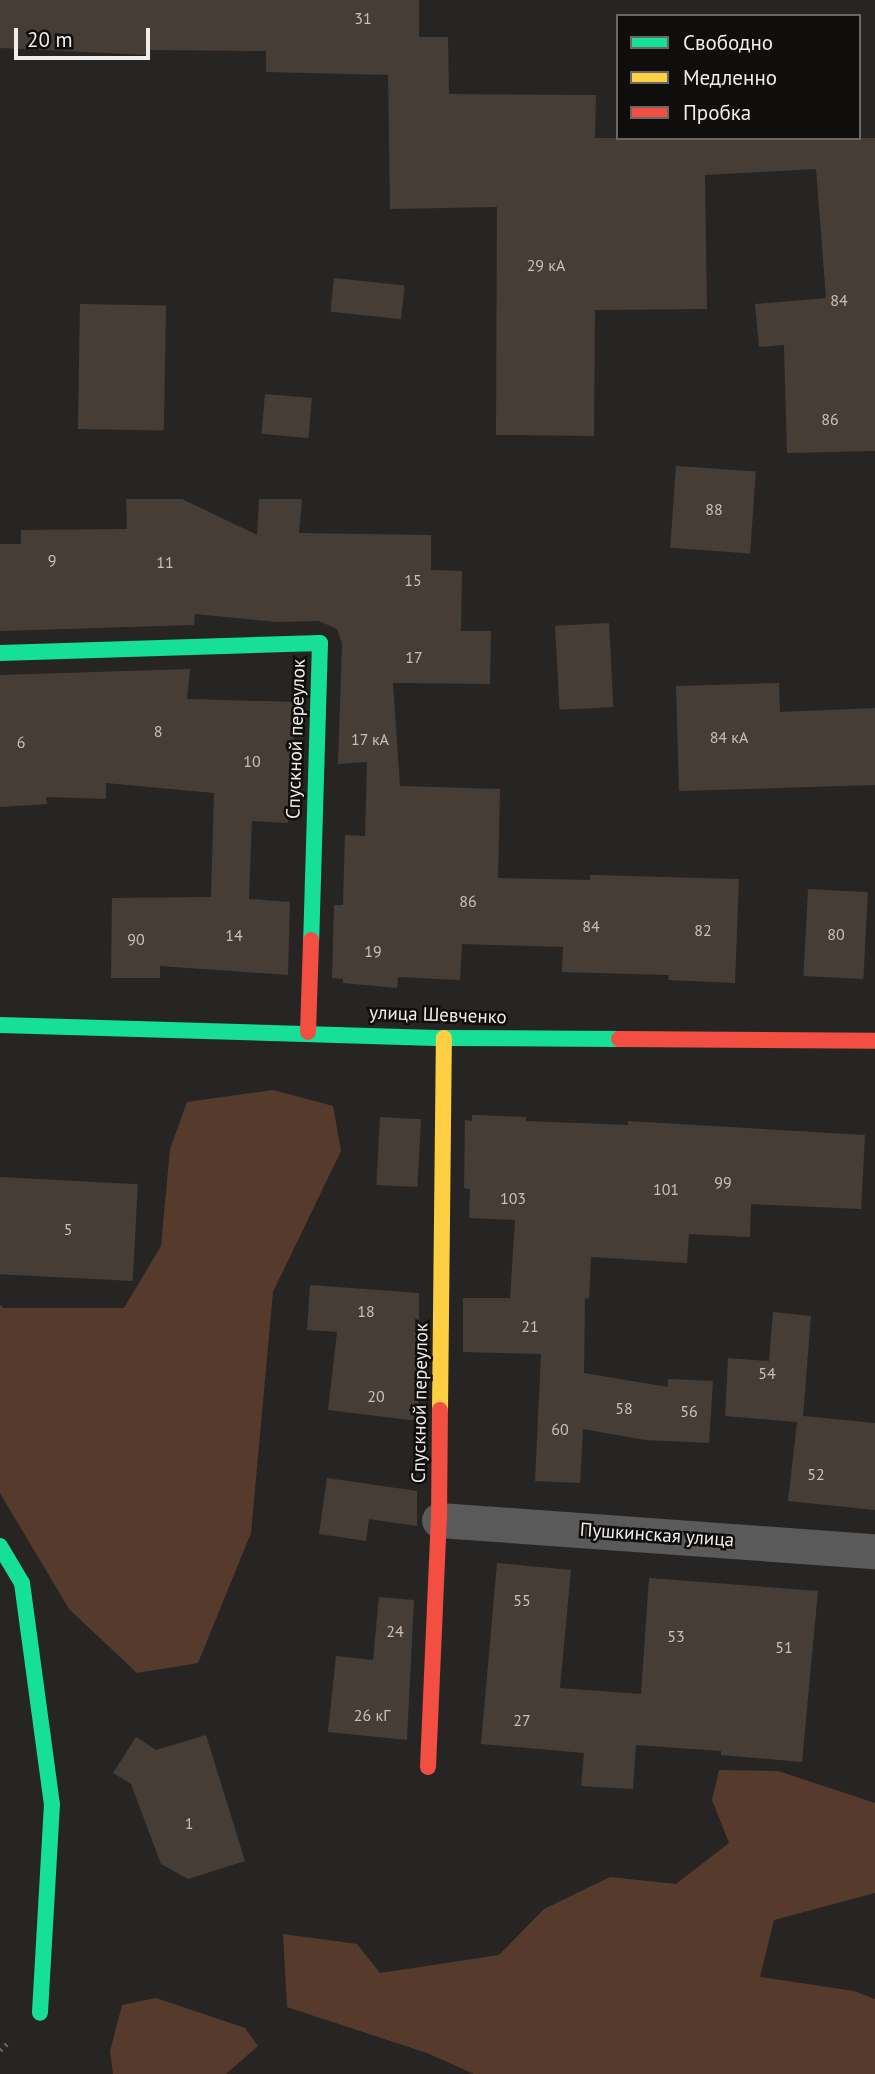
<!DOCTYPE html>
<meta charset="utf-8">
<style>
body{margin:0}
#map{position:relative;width:875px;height:2074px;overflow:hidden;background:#272523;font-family:"PT Sans",sans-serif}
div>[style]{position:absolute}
.green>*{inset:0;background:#563a2b}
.building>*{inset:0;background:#473d37;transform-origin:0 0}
.path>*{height:4.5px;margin-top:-2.25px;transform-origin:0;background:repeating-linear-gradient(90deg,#646362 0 2px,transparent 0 7px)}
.street>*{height:35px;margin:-17.5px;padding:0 17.5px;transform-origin:17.5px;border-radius:17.5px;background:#5b5a5a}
.fast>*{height:16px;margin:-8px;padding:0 8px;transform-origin:8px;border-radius:8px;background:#16e098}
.slow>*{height:16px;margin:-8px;padding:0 8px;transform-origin:8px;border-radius:8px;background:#ffcf43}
.jam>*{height:16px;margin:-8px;padding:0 8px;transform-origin:8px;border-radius:8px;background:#f24e42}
span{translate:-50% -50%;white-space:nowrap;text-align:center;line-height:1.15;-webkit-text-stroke:5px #100e0d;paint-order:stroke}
.number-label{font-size:16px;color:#c6c1be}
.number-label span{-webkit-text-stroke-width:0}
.street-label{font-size:19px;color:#f0edeb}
.legend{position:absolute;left:616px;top:14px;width:245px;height:126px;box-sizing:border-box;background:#100e0d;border:2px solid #6a6766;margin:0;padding:9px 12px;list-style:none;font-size:21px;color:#f0edeb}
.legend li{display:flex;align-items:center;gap:14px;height:35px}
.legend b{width:35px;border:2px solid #6a6766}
.scale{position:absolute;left:14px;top:28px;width:136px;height:32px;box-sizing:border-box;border:4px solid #f0edeb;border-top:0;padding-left:9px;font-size:21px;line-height:24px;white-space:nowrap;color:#f0edeb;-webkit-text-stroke:5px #100e0d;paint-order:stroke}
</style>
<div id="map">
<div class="green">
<i style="clip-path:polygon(273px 1090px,333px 1106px,341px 1151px,273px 1292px,251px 1533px,198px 1663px,137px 1673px,69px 1609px,0 1493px,0 1305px,4px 1308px,124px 1308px,161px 1246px,170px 1149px,187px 1102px)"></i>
<i style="clip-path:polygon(719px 1770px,778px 1771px,875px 1803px,875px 1893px,774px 1920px,760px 1977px,854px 1991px,875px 1999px,875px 2074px,474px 2074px,427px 2053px,287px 2007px,283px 1934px,357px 1944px,380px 1973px,499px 1955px,544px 1909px,610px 1877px,676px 1884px,729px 1843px,712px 1800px)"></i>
<i style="clip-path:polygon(156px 1998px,245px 2028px,258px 2046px,226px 2074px,113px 2074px,110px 2051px,122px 2005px)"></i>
</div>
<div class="building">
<i style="clip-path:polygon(0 0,419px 0,419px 37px,448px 37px,449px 94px,596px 95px,595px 138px,875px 138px,875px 451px,787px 453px,784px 345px,759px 347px,755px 304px,826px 298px,816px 169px,705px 175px,707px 309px,595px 310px,594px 436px,496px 435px,497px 207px,390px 209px,388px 75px,266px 72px,266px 51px,147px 50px,147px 55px,0 48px)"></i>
<i style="left:334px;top:278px;width:71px;height:34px;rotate:6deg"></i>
<i style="left:80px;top:304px;width:86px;height:125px;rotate:1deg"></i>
<i style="left:265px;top:394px;width:47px;height:40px;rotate:5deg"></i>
<i style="left:676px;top:466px;width:80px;height:82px;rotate:4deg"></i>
<i style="clip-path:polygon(126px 499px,182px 499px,257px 535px,259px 499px,302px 499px,299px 533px,431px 535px,431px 570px,462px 571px,461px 631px,491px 631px,490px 684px,393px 683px,400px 786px,500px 789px,498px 878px,590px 880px,590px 875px,739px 879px,735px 983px,668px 980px,669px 975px,562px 972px,563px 947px,462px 944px,460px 980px,398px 977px,397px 988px,343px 983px,343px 979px,332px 978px,334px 905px,343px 905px,345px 835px,365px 836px,367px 762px,338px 764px,342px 644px,337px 629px,319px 621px,276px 622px,195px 614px,194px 625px,0 631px,0 544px,21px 544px,21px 530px,127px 529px)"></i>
<i style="left:609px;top:623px;width:84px;height:54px;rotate:87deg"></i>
<i style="clip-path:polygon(190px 669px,187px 699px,296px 702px,288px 823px,252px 821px,249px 899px,290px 902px,288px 975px,160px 966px,160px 978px,111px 978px,112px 898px,211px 897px,214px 793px,106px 783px,106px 799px,46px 797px,47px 804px,0 807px,0 675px)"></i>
<i style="clip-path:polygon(779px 683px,780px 712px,875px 708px,875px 785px,679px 791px,676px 686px)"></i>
<i style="left:808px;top:889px;width:60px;height:87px;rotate:3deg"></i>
<i style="clip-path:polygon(472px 1115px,526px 1117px,526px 1121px,628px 1125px,628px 1121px,865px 1135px,861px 1209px,751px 1204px,750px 1237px,689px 1234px,687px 1263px,591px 1257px,589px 1299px,585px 1298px,584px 1373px,668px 1387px,668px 1379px,713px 1381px,709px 1443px,645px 1440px,583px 1429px,580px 1483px,535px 1481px,541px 1354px,463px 1352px,463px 1298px,510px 1298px,515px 1220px,469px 1218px,470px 1189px,464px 1188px,465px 1120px,472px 1121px)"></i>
<i style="left:380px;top:1117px;width:41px;height:68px;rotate:3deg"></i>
<i style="left:0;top:1177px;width:138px;height:97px;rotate:3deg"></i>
<i style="clip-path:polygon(310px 1285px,419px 1293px,418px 1421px,328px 1410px,337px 1332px,307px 1330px)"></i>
<i style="clip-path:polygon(773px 1312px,811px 1316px,803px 1416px,875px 1423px,875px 1510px,788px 1501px,797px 1422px,725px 1416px,728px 1358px,769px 1361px)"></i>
<i style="clip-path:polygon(327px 1478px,417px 1491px,417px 1526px,369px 1519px,366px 1541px,319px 1534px)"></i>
<i style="clip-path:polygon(497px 1563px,571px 1570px,560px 1688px,641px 1694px,649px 1578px,818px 1591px,802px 1762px,721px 1755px,721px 1751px,636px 1745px,633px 1789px,581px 1786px,584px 1753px,481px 1744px)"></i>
<i style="clip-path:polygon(379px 1597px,414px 1600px,407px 1740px,328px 1732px,336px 1656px,373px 1660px)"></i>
<i style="clip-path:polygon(206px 1735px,245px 1861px,188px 1879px,161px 1864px,131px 1784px,113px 1773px,136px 1737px,156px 1750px)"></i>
</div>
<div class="path">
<i style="left:0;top:2050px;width:12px;rotate:-42deg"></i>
</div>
<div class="street">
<i style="left:439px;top:1520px;width:437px;rotate:4.1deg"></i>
</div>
<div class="fast">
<i style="left:0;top:653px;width:320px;rotate:-1.8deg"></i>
<i style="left:320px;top:643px;width:297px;rotate:91.7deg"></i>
<i style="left:0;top:1025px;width:444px;rotate:1.7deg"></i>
<i style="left:444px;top:1038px;width:175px;rotate:0.3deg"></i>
<i style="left:0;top:1546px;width:43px;rotate:59.3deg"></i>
<i style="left:22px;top:1583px;width:223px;rotate:82.3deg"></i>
<i style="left:52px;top:1804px;width:209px;rotate:93.3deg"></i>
</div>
<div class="slow">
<i style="left:440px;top:1410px;width:372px;rotate:-89.4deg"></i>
</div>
<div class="jam">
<i style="left:308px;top:1032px;width:92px;rotate:-88.1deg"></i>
<i style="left:619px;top:1039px;width:256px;rotate:0.4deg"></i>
<i style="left:428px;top:1767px;width:247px;rotate:-87.5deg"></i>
<i style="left:439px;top:1520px;width:110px;rotate:-89.5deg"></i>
</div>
<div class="number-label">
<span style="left:363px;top:18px">31</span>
<span style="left:546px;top:265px">29 кА</span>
<span style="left:839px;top:300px">84</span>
<span style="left:830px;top:419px">86</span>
<span style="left:714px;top:509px">88</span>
<span style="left:52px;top:560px">9</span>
<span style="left:165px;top:562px">11</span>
<span style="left:413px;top:580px">15</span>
<span style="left:414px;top:657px">17</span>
<span style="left:158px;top:731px">8</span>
<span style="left:729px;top:737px">84 кА</span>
<span style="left:370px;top:739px">17 кА</span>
<span style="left:21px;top:742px">6</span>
<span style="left:252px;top:761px">10</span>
<span style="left:468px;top:901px">86</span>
<span style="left:591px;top:926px">84</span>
<span style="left:703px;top:930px">82</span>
<span style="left:836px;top:934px">80</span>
<span style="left:234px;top:935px">14</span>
<span style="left:136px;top:939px">90</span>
<span style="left:373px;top:951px">19</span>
<span style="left:723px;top:1182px">99</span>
<span style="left:666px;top:1189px">101</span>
<span style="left:513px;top:1198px">103</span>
<span style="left:68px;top:1229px">5</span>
<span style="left:366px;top:1311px">18</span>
<span style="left:530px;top:1326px">21</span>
<span style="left:767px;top:1373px">54</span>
<span style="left:376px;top:1396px">20</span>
<span style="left:624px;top:1408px">58</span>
<span style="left:689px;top:1411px">56</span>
<span style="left:560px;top:1429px">60</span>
<span style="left:816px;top:1474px">52</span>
<span style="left:522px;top:1600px">55</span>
<span style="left:395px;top:1631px">24</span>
<span style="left:676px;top:1636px">53</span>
<span style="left:784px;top:1647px">51</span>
<span style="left:372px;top:1715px">26 кГ</span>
<span style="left:522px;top:1720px">27</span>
<span style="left:189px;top:1823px">1</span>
</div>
<div class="street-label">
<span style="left:296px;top:739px;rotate:-88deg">Спускной переулок</span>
<span style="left:438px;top:1015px;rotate:2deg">улица Шевченко</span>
<span style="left:420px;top:1403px;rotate:-89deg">Спускной переулок</span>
<span style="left:657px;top:1535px;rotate:4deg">Пушкинская улица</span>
</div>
<ul class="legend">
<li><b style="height:9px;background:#16e098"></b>Свободно</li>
<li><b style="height:9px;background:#ffcf43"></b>Медленно</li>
<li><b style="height:9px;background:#f24e42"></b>Пробка</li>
</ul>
<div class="scale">20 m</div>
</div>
